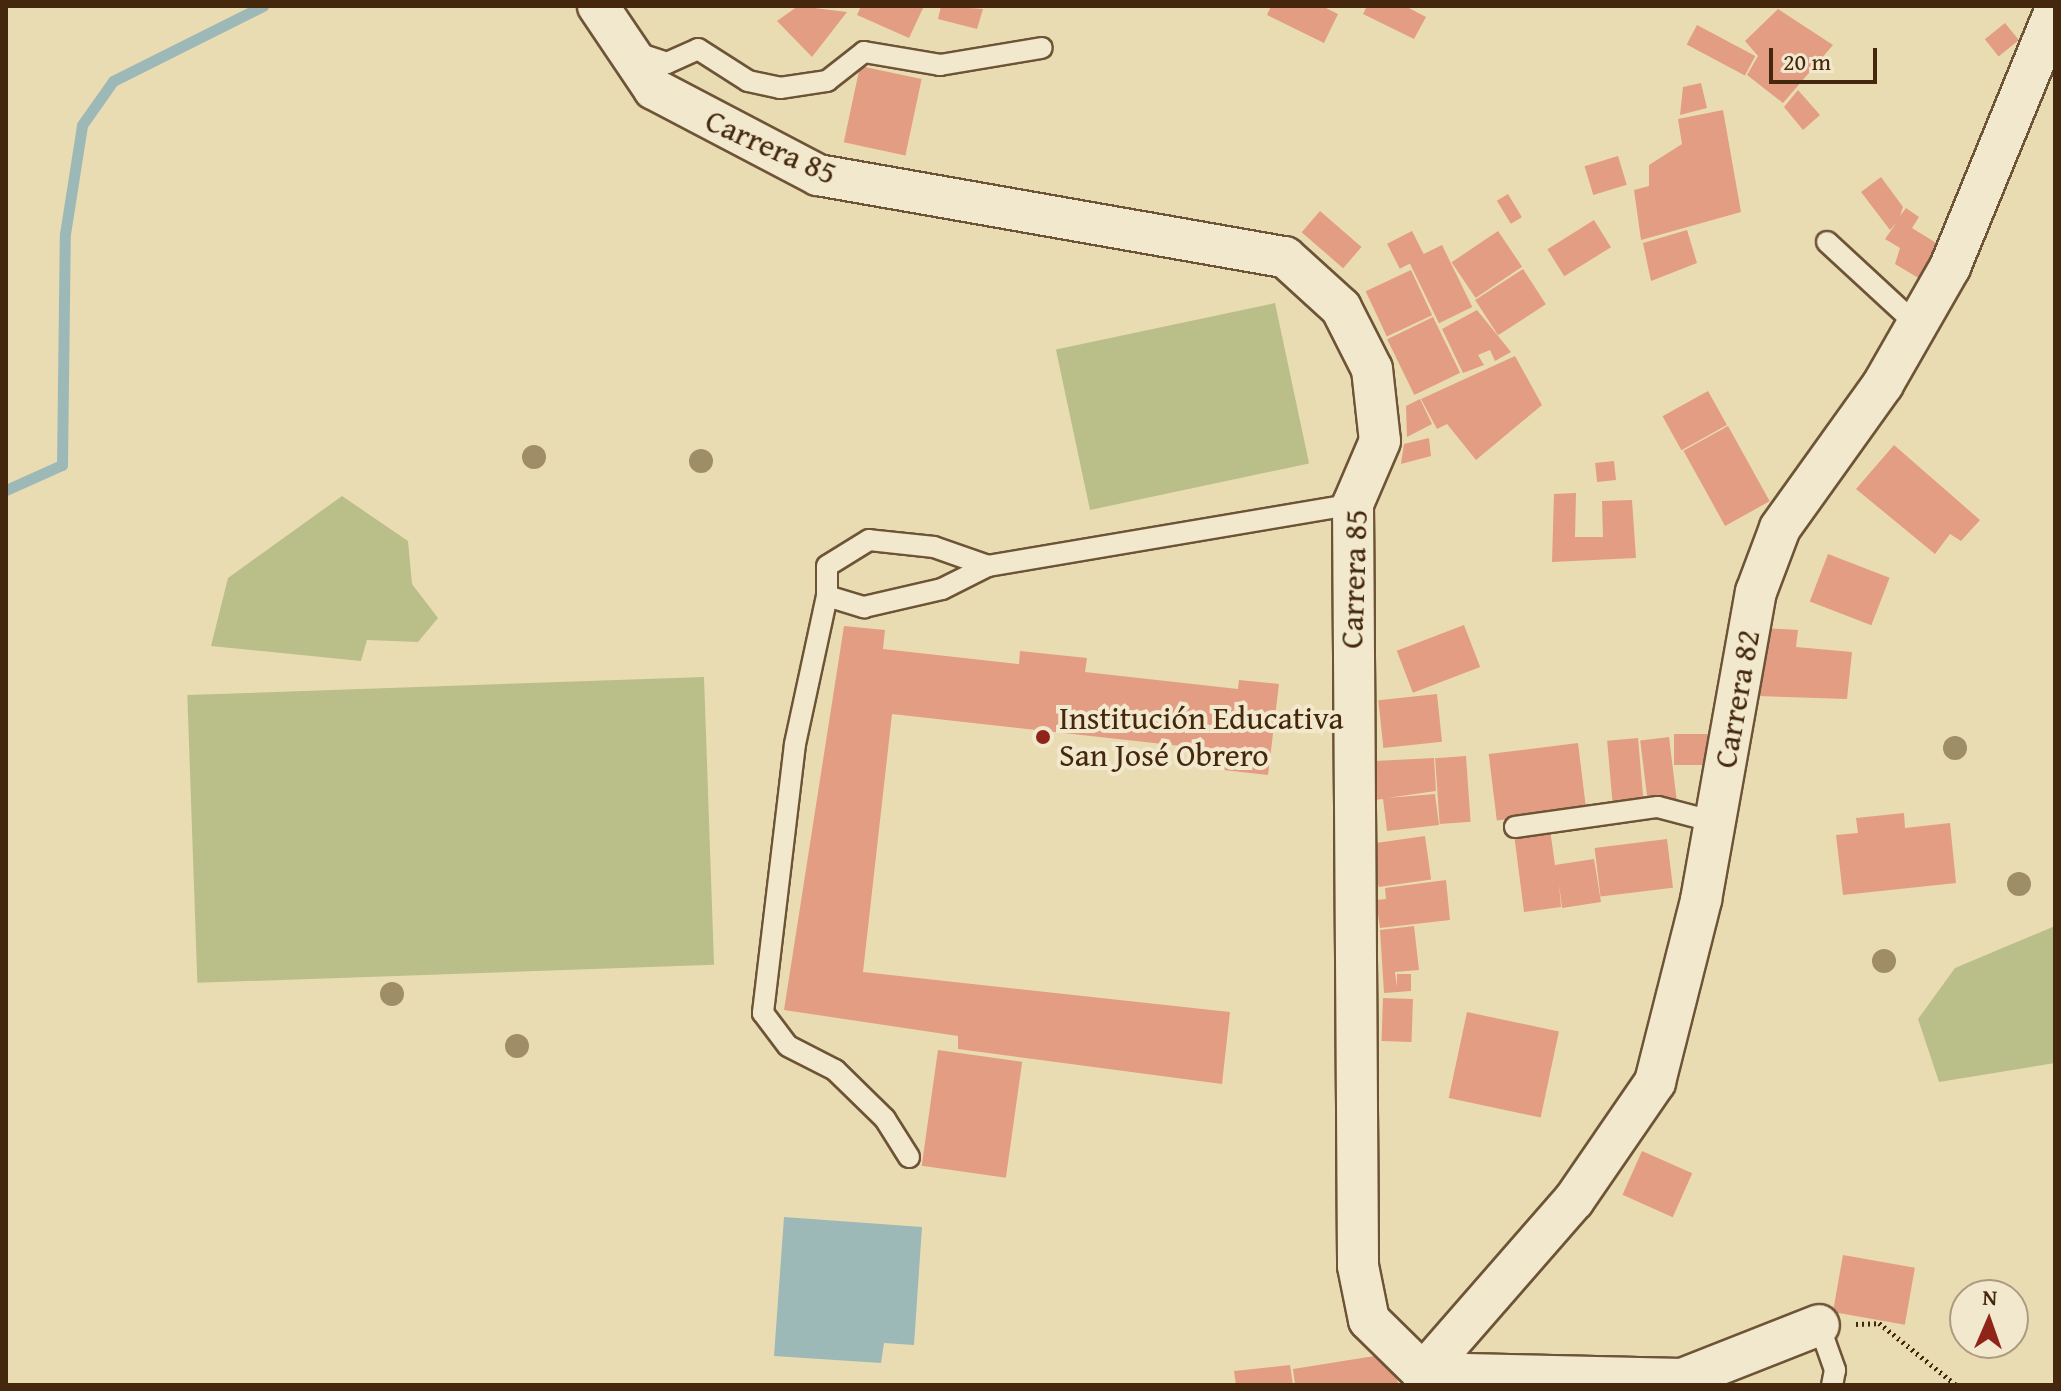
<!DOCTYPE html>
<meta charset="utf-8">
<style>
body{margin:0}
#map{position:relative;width:2061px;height:1391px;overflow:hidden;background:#eadcb2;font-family:"Gentium Book Plus",serif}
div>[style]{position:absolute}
.green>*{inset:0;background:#babf8a;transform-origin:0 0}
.water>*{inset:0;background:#9db9b7}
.stream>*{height:11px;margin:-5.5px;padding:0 5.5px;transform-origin:5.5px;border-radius:5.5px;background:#9db9b7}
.building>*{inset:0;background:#e39d83;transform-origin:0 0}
.path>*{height:5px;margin-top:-2.5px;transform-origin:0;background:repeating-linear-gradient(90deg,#44270c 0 2px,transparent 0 6px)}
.roads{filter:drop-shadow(2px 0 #6e5436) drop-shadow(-2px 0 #6e5436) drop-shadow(0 2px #6e5436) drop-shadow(0 -2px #6e5436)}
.lane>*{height:20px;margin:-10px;padding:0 10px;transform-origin:10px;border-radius:10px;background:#f1e8cd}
.street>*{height:40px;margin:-20px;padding:0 20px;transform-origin:20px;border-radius:20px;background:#f1e8cd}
.trees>*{width:24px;height:24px;margin:-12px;border-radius:50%;background:#9f8d68}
.dots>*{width:22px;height:22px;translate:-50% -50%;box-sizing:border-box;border:4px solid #f1e8cd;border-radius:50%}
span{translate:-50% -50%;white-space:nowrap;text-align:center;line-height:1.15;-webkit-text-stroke:8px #f1e8cd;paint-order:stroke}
.street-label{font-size:32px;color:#44270c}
.poi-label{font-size:32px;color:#44270c}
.left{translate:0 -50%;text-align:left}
.frame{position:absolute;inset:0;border:8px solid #44270c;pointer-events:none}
.north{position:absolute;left:1949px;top:1279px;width:80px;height:80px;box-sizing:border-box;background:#f1e8cd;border:2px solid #ac9b80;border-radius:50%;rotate:2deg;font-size:22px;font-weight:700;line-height:32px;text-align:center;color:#44270c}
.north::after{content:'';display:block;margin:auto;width:28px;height:36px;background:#8f2418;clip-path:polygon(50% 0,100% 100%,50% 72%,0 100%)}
.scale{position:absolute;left:1769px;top:48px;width:108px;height:36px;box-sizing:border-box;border:4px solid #44270c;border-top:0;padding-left:10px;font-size:24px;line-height:28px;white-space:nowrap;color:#44270c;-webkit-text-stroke:6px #f1e8cd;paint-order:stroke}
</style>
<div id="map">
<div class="green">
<i style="left:1275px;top:303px;width:164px;height:224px;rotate:78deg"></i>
<i style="clip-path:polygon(342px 496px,408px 541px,412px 584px,438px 618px,418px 642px,367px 640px,361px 661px,211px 646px,228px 578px)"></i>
<i style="left:704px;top:677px;width:288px;height:517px;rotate:88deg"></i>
<i style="clip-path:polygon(2055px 926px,2055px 1063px,1939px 1082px,1918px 1019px,1955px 968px)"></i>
</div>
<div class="water">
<i style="clip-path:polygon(784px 1217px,922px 1227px,914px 1345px,884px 1343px,881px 1363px,774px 1356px)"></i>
</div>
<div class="stream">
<i style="left:6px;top:490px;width:61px;rotate:-24.1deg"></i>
<i style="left:62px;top:465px;width:231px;rotate:-89.3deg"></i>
<i style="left:65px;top:234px;width:110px;rotate:-81.1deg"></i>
<i style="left:82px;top:125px;width:54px;rotate:-54.8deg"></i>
<i style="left:113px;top:81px;width:168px;rotate:-26.6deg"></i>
</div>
<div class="building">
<i style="clip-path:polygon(798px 6px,847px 12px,812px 57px,777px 21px)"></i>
<i style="clip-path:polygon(861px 6px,924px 6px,909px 38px,857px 15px)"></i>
<i style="clip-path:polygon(941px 6px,983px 9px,977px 29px,938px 19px)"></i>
<i style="clip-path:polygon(1271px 6px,1322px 6px,1338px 14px,1324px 43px,1267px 15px)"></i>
<i style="clip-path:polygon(1367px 6px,1405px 6px,1426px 17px,1414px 39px,1363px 14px)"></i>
<i style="clip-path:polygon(1778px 9px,1833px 45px,1783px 103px,1747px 75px,1758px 56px,1745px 41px)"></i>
<i style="left:2005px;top:23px;width:22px;height:26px;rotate:51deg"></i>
<i style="left:1697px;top:25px;width:66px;height:22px;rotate:28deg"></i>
<i style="left:860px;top:66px;width:63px;height:78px;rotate:12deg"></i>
<i style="clip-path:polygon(1701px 83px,1707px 108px,1680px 115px,1683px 87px)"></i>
<i style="clip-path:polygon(1798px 90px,1820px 115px,1803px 130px,1784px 107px)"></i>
<i style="clip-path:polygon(1723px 110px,1741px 212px,1641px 240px,1634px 190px,1649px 186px,1649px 165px,1682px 144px,1678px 119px)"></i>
<i style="left:1618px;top:156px;width:30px;height:35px;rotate:73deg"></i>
<i style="clip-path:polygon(1881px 177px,1903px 207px,1900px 216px,1906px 208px,1919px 217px,1912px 228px,1946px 249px,1925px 282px,1895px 264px,1900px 248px,1885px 239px,1897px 222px,1890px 230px,1861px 192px)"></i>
<i style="left:1508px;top:194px;width:27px;height:13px;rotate:59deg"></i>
<i style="left:1320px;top:211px;width:55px;height:28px;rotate:41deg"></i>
<i style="left:1594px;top:220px;width:32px;height:55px;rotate:58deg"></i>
<i style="clip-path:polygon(1687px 230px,1697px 263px,1651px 281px,1643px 243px)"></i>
<i style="left:1412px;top:231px;width:28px;height:28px;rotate:63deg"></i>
<i style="left:1498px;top:231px;width:43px;height:56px;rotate:56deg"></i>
<i style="left:1442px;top:245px;width:69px;height:37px;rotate:64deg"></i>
<i style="left:1523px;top:269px;width:42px;height:57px;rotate:57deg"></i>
<i style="left:1411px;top:270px;width:50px;height:50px;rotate:65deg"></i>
<i style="clip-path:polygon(1477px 310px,1511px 352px,1495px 361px,1490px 350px,1478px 355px,1484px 365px,1463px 373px,1442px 329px)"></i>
<i style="left:1433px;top:317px;width:62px;height:51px;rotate:64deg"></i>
<i style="clip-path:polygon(1515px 356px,1542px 405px,1476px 460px,1447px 424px,1437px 429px,1421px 399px)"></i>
<i style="left:1708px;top:391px;width:39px;height:52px;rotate:61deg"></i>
<i style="clip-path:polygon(1420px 399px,1432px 424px,1407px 437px,1406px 406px)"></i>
<i style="left:1728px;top:426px;width:86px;height:51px;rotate:61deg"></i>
<i style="clip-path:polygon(1429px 438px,1431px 456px,1401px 464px,1404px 444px)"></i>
<i style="clip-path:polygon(1894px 445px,1980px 520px,1961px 541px,1950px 534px,1935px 554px,1856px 489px)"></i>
<i style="left:1614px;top:461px;width:19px;height:19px;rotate:84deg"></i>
<i style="clip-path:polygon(1576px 493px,1575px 537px,1603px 537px,1602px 501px,1632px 500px,1636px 558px,1552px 562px,1554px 494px)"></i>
<i style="left:1828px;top:554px;width:66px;height:51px;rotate:21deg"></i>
<i style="left:1464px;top:625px;width:45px;height:72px;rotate:69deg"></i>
<i style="clip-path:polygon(844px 626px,885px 630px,883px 649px,1019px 664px,1020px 651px,1087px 658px,1085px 672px,1238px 689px,1239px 680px,1279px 684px,1268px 775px,1214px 769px,1217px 750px,892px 714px,863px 972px,1230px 1012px,1222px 1084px,958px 1049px,958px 1036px,784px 1010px)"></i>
<i style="clip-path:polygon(1765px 628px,1798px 630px,1796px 647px,1852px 652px,1847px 699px,1757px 696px)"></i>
<i style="left:1437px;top:694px;width:48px;height:59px;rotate:84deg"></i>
<i style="left:1674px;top:734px;width:38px;height:31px"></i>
<i style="left:1669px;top:737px;width:65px;height:29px;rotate:83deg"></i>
<i style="left:1638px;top:738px;width:66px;height:31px;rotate:85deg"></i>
<i style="left:1578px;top:743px;width:67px;height:90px;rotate:83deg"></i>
<i style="left:1466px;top:756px;width:66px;height:31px;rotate:86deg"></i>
<i style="clip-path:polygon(1434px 758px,1436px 791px,1387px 798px,1435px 794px,1439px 825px,1387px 831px,1383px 799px,1375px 800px,1375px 761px)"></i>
<i style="clip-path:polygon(1904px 813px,1905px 828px,1950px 823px,1956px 883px,1843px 895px,1836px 835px,1858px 833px,1856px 818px)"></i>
<i style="clip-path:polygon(1550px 829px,1555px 865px,1594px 859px,1601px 902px,1562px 908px,1559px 884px,1561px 907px,1524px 912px,1514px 834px)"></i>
<i style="left:1425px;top:836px;width:44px;height:53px;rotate:82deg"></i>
<i style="left:1667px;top:839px;width:49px;height:73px;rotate:83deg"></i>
<i style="clip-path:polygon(1446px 880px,1450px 920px,1380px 928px,1376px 900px,1386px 899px,1385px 888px)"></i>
<i style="clip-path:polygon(1414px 926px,1419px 970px,1395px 972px,1397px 987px,1397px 974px,1411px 974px,1411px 991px,1384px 993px,1380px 930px)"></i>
<i style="left:1383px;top:998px;width:30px;height:43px;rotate:2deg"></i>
<i style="left:1467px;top:1012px;width:94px;height:88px;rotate:12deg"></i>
<i style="left:938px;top:1050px;width:85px;height:117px;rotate:8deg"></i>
<i style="left:1642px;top:1151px;width:55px;height:48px;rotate:24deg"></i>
<i style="left:1843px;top:1255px;width:73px;height:58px;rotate:10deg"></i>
<i style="clip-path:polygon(1387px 1354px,1399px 1385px,1295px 1385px,1293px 1369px)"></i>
<i style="clip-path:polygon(1290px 1365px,1293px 1385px,1236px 1385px,1234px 1371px)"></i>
</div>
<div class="path">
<i style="left:1856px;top:1324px;width:23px;rotate:-2deg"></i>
<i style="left:1879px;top:1323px;width:99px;rotate:38.8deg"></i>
</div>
<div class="roads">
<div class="lane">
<i style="left:637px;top:53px;width:32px;rotate:18deg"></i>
<i style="left:667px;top:63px;width:34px;rotate:-24deg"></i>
<i style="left:698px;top:49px;width:59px;rotate:32.6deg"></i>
<i style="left:748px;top:81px;width:33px;rotate:12deg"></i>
<i style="left:780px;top:88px;width:48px;rotate:-8.5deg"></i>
<i style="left:827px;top:81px;width:47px;rotate:-38.1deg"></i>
<i style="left:864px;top:52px;width:77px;rotate:9.7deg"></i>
<i style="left:940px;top:65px;width:103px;rotate:-9.5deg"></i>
<i style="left:1827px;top:242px;width:122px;rotate:42.7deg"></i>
<i style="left:988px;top:566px;width:57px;rotate:-160.6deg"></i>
<i style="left:934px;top:547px;width:65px;rotate:-173.9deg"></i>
<i style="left:869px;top:540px;width:49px;rotate:148.2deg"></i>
<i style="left:827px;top:566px;width:30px;rotate:90deg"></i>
<i style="left:827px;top:596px;width:39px;rotate:17deg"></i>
<i style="left:864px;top:607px;width:80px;rotate:-13deg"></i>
<i style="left:942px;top:589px;width:51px;rotate:-26.6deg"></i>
<i style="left:988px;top:566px;width:370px;rotate:-9.6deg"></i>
<i style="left:827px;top:596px;width:151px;rotate:102.2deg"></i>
<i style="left:795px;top:744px;width:271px;rotate:96.8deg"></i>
<i style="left:763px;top:1013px;width:41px;rotate:52.9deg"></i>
<i style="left:788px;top:1046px;width:53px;rotate:27.1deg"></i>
<i style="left:835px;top:1070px;width:70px;rotate:44.4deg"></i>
<i style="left:885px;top:1119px;width:45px;rotate:57.7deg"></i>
<i style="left:1515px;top:827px;width:144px;rotate:-8deg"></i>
<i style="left:1658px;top:807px;width:59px;rotate:14.7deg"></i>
<i style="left:1819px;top:1325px;width:48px;rotate:70.4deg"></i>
<i style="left:1835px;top:1370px;width:15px;rotate:101deg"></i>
</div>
<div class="street">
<i style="left:598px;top:6px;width:100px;rotate:56deg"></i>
<i style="left:654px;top:89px;width:185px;rotate:27.7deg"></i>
<i style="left:818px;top:175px;width:474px;rotate:10deg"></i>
<i style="left:1285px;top:257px;width:76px;rotate:42.3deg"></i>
<i style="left:1341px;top:308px;width:68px;rotate:63.1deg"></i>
<i style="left:1372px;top:369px;width:72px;rotate:83.7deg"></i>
<i style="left:1380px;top:441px;width:69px;rotate:113.2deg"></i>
<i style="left:1353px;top:504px;width:762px;rotate:89.62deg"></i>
<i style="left:1358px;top:1266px;width:55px;rotate:78.5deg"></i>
<i style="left:1369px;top:1320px;width:76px;rotate:44.5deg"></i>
<i style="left:1423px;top:1373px;width:12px;rotate:81deg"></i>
<i style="left:1423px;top:1373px;width:230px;rotate:-48.9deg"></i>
<i style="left:1574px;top:1200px;width:143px;rotate:-55.5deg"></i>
<i style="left:1655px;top:1082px;width:188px;rotate:-75.8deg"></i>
<i style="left:1701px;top:900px;width:313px;rotate:-79.9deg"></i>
<i style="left:1756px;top:592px;width:68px;rotate:-69.4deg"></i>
<i style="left:1780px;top:528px;width:177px;rotate:-54.4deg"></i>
<i style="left:1883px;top:384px;width:135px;rotate:-60.2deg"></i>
<i style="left:1950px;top:267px;width:277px;rotate:-67.7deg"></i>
<i style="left:1423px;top:1373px;width:259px;rotate:1.3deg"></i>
<i style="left:1682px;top:1379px;width:147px;rotate:-21.5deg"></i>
</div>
</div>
<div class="trees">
<i style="left:534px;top:457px"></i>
<i style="left:701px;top:461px"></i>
<i style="left:1955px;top:748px"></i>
<i style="left:2019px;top:884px"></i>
<i style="left:1884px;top:961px"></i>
<i style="left:392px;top:994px"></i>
<i style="left:517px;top:1046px"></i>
</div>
<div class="dots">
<i style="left:1043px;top:737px;background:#8f2418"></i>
</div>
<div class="street-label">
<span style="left:771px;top:147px;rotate:24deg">Carrera 85</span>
<span style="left:1354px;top:579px;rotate:-88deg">Carrera 85</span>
<span style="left:1737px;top:699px;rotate:-80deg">Carrera 82</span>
</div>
<div class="poi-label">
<span class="left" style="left:1059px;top:737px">Institución Educativa<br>San José Obrero</span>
</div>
<div class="frame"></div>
<div class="north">N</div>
<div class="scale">20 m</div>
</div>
